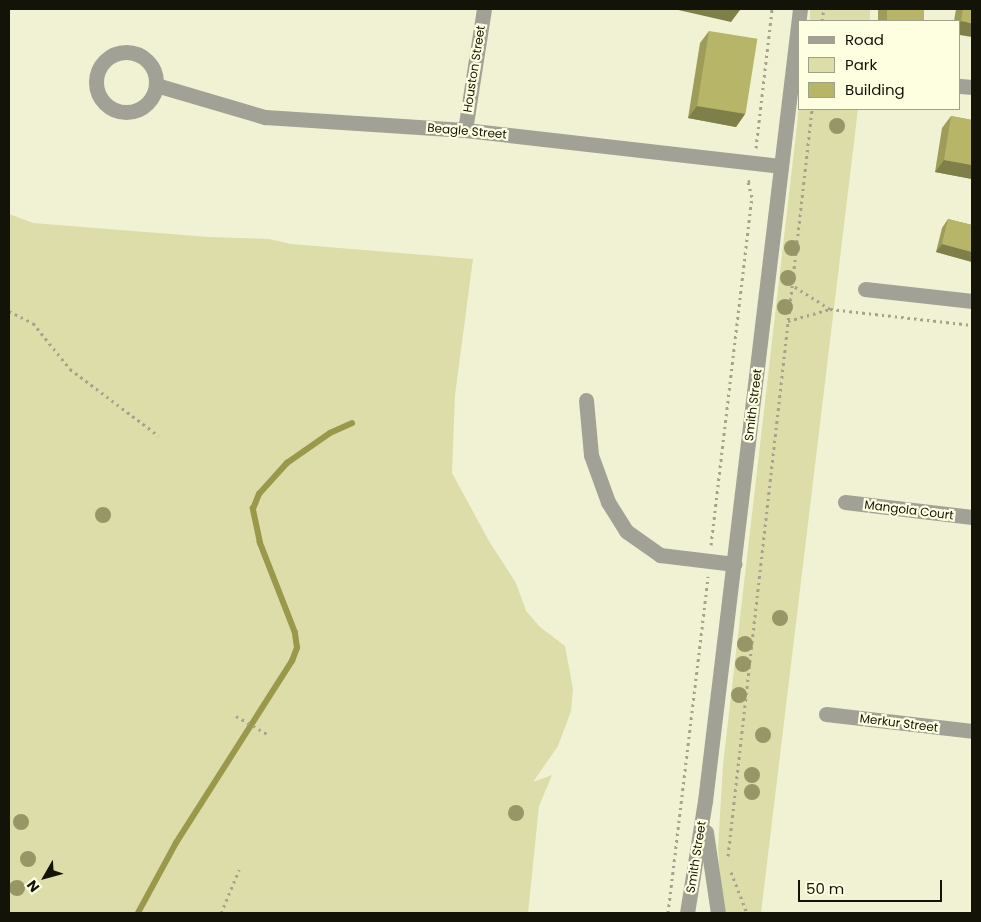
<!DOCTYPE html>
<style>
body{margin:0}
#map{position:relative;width:981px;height:922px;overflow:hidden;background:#f1f2d3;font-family:Poppins,sans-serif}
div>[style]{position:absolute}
.green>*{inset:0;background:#dcdda9;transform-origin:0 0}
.stream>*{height:5.5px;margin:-2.75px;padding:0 2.75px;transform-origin:2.75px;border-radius:2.75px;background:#99984b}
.path>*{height:3px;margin-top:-1.5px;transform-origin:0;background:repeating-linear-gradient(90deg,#a3a48c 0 2.5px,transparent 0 6.5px)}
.minor>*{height:15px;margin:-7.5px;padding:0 7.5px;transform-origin:7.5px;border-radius:7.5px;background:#a1a295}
.minor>.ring{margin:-7.5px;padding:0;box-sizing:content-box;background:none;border:15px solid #a1a295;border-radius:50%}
.tertiary>*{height:15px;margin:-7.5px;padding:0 7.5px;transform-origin:7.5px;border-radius:7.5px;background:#a1a295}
.trees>*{width:16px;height:16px;margin:-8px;border-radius:50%;background:#969667}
.wall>*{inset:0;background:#9d9c59;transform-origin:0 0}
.shaded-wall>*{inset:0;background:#7f7f49}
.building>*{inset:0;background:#b6b568;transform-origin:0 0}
span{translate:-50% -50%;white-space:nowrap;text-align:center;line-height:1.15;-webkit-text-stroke:4.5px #feffe0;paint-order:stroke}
.street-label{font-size:12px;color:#131308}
.frame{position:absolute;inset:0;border:10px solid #131308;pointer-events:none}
.legend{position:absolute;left:798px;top:20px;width:162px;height:90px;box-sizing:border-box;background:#feffe0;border:1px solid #a0a18a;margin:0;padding:6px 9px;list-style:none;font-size:15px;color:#131308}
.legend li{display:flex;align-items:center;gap:10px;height:25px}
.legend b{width:25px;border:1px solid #a0a18a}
.north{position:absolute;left:20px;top:852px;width:50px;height:50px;-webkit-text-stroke:4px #feffe0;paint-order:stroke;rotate:232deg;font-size:14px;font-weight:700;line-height:20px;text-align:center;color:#131308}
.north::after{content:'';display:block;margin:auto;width:18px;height:22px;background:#131308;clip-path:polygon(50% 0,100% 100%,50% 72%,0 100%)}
.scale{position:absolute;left:798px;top:880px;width:144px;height:22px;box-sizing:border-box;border:2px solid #131308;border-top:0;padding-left:6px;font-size:15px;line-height:18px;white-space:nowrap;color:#131308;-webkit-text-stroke:4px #feffe0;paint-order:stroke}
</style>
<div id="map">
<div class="green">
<i style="left:810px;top:9px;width:60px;height:12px"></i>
<i style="clip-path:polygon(800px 99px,800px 109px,858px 109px,761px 913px,723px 913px,718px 849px,723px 765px)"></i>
<i style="clip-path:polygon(9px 214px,33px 223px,208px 237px,269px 239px,291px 244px,473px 259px,455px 395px,452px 473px,489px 541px,516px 583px,526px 611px,540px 627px,565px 646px,573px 689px,571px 711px,558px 746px,533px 782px,552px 775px,539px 806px,528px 913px,9px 913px)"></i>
</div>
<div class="stream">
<i style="left:138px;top:913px;width:80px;rotate:-61.5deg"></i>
<i style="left:176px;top:843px;width:216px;rotate:-57.5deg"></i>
<i style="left:292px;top:661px;width:14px;rotate:-69deg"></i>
<i style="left:297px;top:648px;width:15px;rotate:-98deg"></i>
<i style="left:295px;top:633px;width:97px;rotate:-111.3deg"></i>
<i style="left:260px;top:543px;width:35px;rotate:-102deg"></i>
<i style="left:253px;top:509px;width:16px;rotate:-68deg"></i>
<i style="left:259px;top:494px;width:42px;rotate:-47.9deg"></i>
<i style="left:287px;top:463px;width:52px;rotate:-34.9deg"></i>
<i style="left:330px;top:433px;width:24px;rotate:-24deg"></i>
</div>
<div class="path">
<i style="left:822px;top:21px;width:12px;rotate:-81deg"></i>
<i style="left:756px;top:148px;width:140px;rotate:-83.4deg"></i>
<i style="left:830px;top:309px;width:143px;rotate:6.4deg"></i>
<i style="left:9px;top:311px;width:27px;rotate:27deg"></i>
<i style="left:33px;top:323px;width:59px;rotate:51.2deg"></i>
<i style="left:70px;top:369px;width:111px;rotate:37deg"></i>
<i style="left:788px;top:321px;width:44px;rotate:-15.9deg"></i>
<i style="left:830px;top:309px;width:45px;rotate:-147.7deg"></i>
<i style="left:711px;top:545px;width:350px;rotate:-83.3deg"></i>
<i style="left:752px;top:197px;width:16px;rotate:-105deg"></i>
<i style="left:748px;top:182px;width:5px;rotate:-37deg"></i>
<i style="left:236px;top:716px;width:38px;rotate:30deg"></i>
<i style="left:728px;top:856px;width:752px;rotate:-83.58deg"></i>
<i style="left:731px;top:872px;width:44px;rotate:68.7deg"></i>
<i style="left:221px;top:913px;width:47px;rotate:-67.3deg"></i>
<i style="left:668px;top:913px;width:339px;rotate:-83.2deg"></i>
</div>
<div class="minor">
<i class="ring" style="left:96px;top:52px;width:45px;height:45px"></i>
<i style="left:156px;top:85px;width:114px;rotate:16.4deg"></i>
<i style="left:265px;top:117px;width:200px;rotate:3.7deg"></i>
<i style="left:465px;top:130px;width:317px;rotate:6.5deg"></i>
<i style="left:960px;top:86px;width:12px;rotate:5deg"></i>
<i style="left:465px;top:130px;width:122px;rotate:-81.1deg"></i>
<i style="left:865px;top:289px;width:108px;rotate:6.4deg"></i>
<i style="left:586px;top:400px;width:55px;rotate:84.8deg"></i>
<i style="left:591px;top:455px;width:50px;rotate:70.1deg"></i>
<i style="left:608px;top:502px;width:34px;rotate:58deg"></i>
<i style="left:626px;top:531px;width:42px;rotate:35.2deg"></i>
<i style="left:660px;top:555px;width:75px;rotate:6.9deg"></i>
<i style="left:845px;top:502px;width:128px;rotate:6.7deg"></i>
<i style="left:826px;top:714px;width:147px;rotate:6.6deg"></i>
</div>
<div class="tertiary">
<i style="left:706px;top:832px;width:82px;rotate:81.6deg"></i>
<i style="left:687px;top:913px;width:113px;rotate:-80.9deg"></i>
<i style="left:705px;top:801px;width:798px;rotate:-83.16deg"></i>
</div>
<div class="trees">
<i style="left:837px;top:126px"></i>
<i style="left:792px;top:248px"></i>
<i style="left:788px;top:278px"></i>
<i style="left:785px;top:307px"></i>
<i style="left:103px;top:515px"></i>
<i style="left:780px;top:618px"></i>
<i style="left:745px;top:644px"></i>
<i style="left:743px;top:664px"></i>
<i style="left:739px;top:695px"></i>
<i style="left:763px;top:735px"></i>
<i style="left:752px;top:775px"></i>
<i style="left:752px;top:792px"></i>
<i style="left:516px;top:813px"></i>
<i style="left:21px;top:822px"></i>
<i style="left:28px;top:859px"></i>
<i style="left:17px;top:888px"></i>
</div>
<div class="wall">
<i style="left:878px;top:9px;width:46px;height:12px"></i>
<i style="clip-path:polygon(956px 9px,972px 9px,960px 35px,960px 21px,954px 21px)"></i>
<i style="clip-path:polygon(709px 31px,745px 114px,736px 127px,688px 118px,700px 43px)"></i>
<i style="clip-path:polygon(951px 116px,972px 120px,972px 179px,935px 172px,942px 128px)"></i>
<i style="clip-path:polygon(948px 219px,972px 225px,972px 262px,936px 252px,942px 228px)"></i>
</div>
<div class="shaded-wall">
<i style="clip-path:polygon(674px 9px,734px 9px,740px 10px,731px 22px)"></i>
<i style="clip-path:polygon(961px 21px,972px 23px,972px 37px,960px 35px,960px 23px)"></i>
<i style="clip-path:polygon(697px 106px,745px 114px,736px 127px,688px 118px)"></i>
<i style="clip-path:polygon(944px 160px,972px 165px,972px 179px,935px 172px)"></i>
<i style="clip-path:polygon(942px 244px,972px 252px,972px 262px,936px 252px)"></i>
</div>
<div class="building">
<i style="left:887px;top:9px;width:37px;height:12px"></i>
<i style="clip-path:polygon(963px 9px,972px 9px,972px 23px,961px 21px)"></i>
<i style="left:709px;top:31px;width:49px;height:76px;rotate:9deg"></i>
<i style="clip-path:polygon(951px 116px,972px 120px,972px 165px,944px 160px)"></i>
<i style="clip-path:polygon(948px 219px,972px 225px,972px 252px,942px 244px)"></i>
</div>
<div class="street-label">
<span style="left:474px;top:69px;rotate:-81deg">Houston Street</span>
<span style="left:467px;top:131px;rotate:5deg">Beagle Street</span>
<span style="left:753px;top:405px;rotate:-83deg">Smith Street</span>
<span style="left:909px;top:510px;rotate:7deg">Mangola Court</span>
<span style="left:899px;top:723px;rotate:7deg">Merkur Street</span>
<span style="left:696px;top:857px;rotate:-81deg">Smith Street</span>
</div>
<div class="frame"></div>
<ul class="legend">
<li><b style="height:6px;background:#a1a295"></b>Road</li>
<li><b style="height:14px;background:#dcdda9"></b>Park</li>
<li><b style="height:14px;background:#b6b568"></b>Building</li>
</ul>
<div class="north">N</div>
<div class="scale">50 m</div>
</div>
